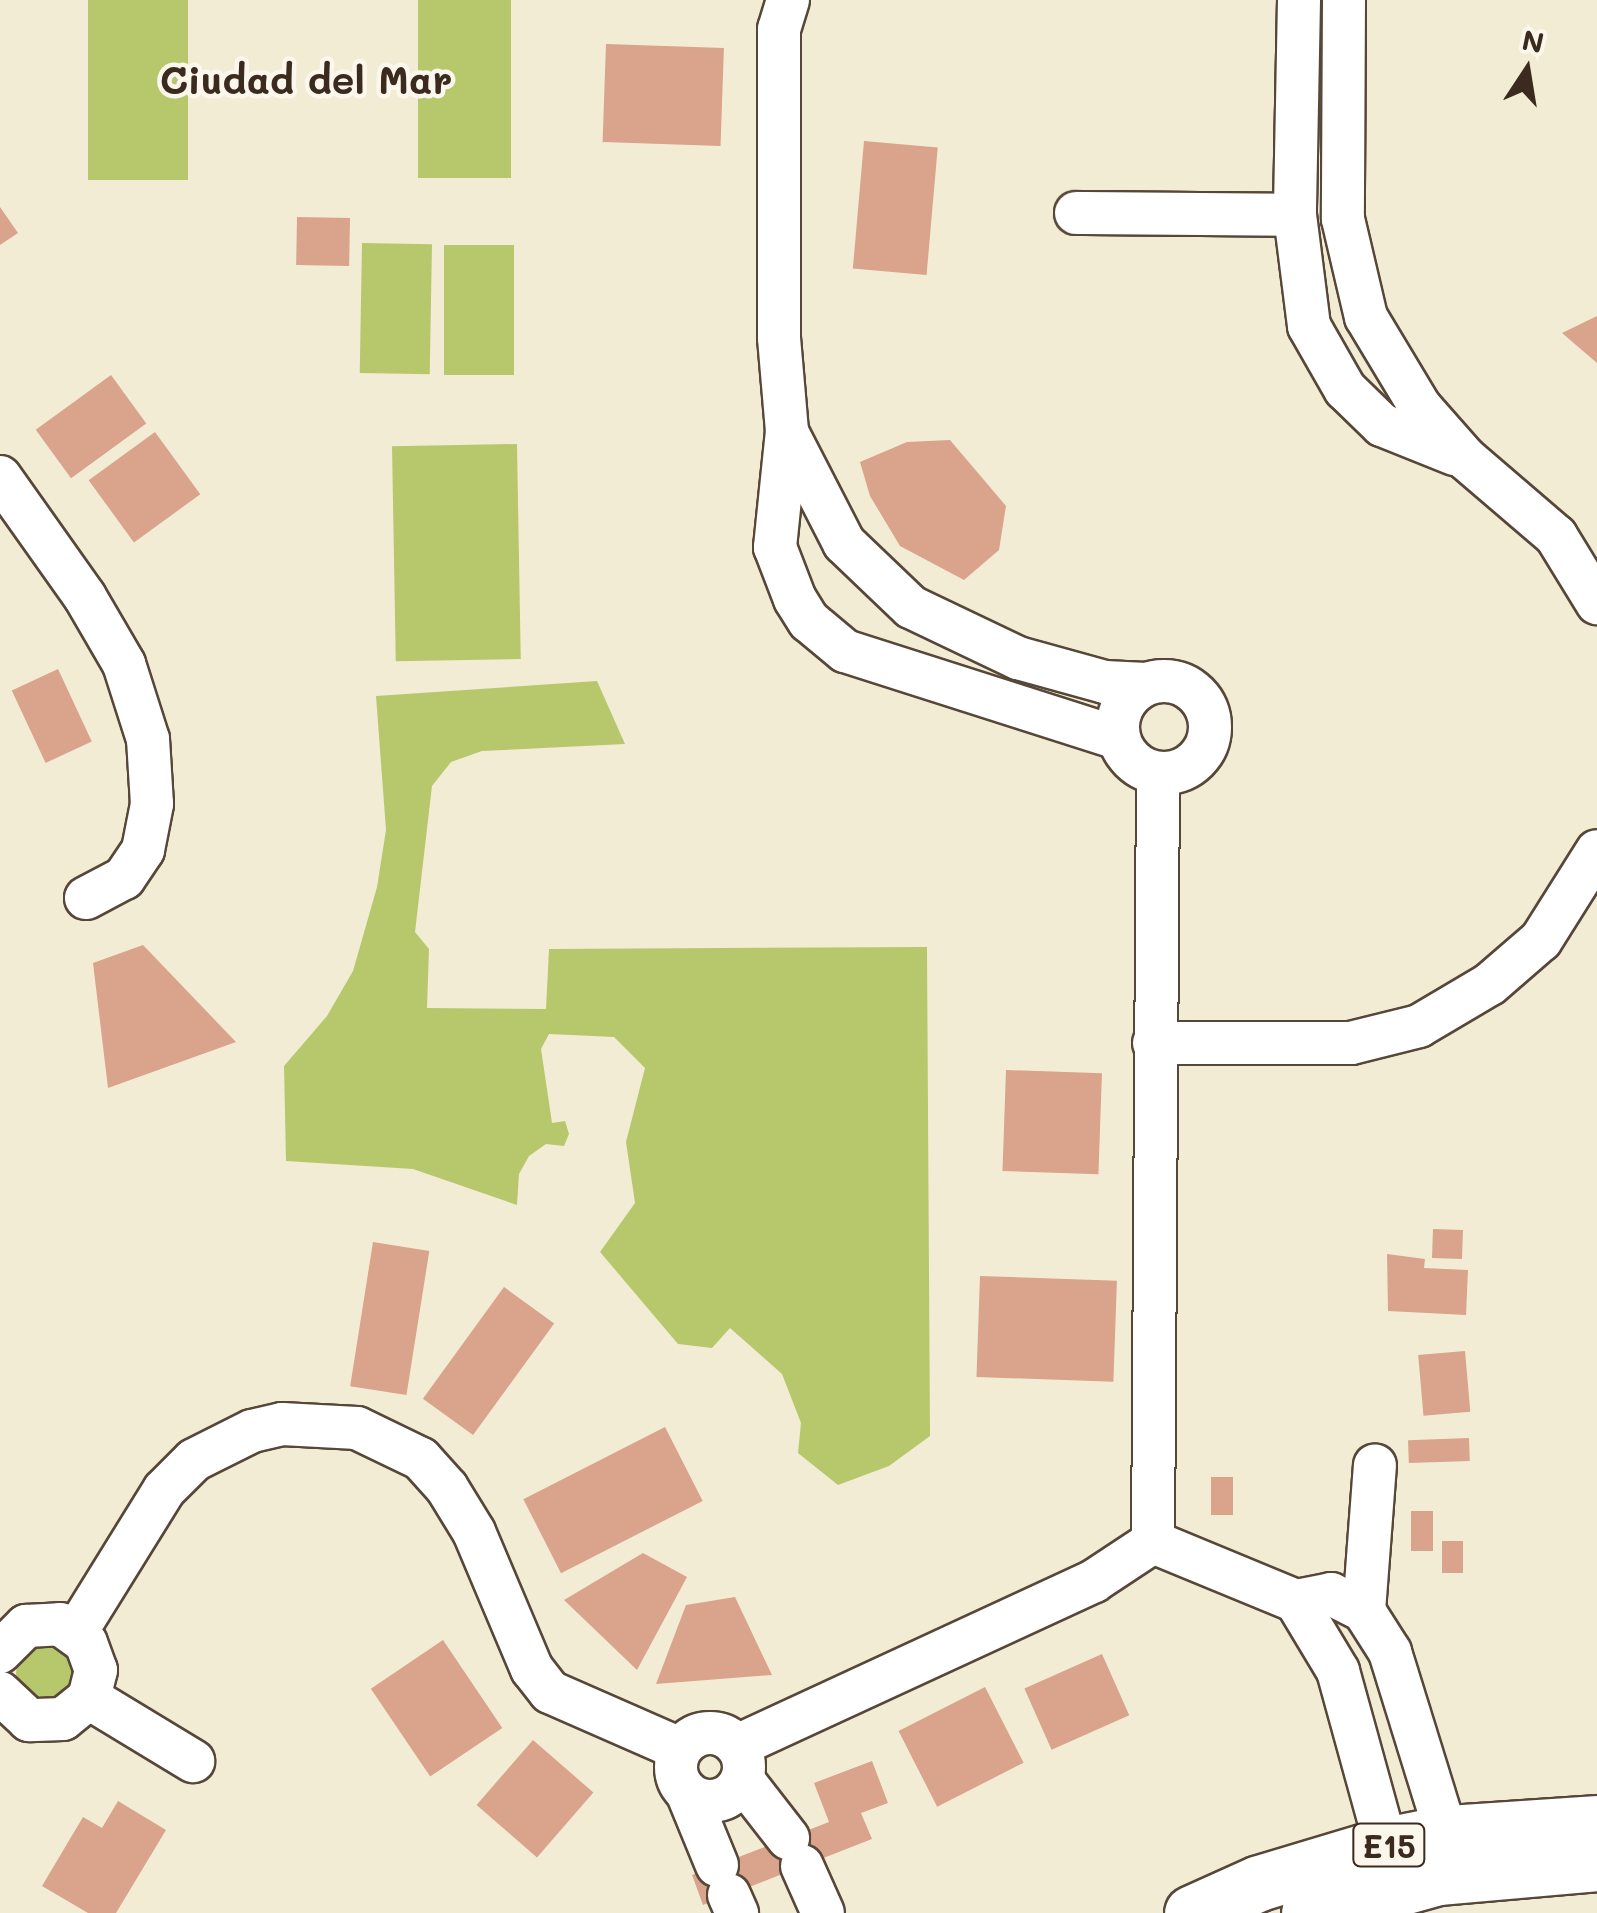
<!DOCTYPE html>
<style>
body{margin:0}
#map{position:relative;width:1597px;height:1913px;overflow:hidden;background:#f3ecd5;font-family:Mali,sans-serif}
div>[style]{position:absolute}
.green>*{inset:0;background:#b6c86b;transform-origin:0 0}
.round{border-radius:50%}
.building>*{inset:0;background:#d9a38c;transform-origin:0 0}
.roads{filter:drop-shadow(2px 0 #574739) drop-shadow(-2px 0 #574739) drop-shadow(0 2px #574739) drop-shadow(0 -2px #574739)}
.street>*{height:42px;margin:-21px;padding:0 21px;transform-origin:21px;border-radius:21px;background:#fff}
.street>.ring{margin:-21px;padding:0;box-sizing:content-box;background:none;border:42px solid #fff;border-radius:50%}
.highway>*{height:55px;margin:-27.5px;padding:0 27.5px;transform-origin:27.5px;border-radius:27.5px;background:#fff}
span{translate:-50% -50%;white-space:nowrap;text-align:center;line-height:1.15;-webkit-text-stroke:9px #fbf7ec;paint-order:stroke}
.shield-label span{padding:2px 8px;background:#fbf7ec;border:2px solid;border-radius:8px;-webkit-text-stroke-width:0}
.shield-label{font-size:32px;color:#3b2a1e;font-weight:700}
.neighbourhood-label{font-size:38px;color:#3b2a1e;font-weight:700}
.north{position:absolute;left:1477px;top:20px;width:100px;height:100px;-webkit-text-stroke:8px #fbf7ec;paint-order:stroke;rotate:12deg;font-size:28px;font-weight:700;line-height:40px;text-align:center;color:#3b2a1e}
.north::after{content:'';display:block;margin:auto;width:35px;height:45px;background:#3b2a1e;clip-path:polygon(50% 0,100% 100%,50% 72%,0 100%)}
</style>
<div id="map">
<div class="green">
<i style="left:88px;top:0;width:100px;height:180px"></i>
<i style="left:418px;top:0;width:93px;height:178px"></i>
<i style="left:362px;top:243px;width:70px;height:130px;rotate:1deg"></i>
<i style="left:444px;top:245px;width:70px;height:130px"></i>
<i style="left:517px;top:444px;width:215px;height:125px;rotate:89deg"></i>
<i style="clip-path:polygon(597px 681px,625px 744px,482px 751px,451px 762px,432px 786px,415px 932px,429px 949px,427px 1008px,546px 1009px,549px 949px,927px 947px,930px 1436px,889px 1466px,838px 1485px,798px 1453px,801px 1423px,782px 1374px,730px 1328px,712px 1348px,678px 1344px,600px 1252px,635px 1203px,626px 1142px,645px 1068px,614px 1037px,549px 1034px,541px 1049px,552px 1123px,565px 1121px,569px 1134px,564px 1146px,546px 1144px,529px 1156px,519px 1174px,517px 1205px,413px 1169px,286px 1161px,284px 1066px,327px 1016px,353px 971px,377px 887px,386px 830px,376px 696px)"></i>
<i class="round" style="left:16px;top:1643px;width:60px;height:60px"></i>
</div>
<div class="building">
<i style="left:606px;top:44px;width:118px;height:98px;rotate:2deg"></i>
<i style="left:864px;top:141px;width:74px;height:128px;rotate:5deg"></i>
<i style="clip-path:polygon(0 207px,18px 233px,0 245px)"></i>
<i style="left:297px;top:217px;width:53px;height:48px;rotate:1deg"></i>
<i style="clip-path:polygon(1597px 316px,1597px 363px,1562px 333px)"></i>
<i style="left:111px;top:375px;width:60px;height:93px;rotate:54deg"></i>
<i style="left:155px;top:432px;width:77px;height:82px;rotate:54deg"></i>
<i style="clip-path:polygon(950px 440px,1006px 506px,999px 550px,964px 580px,900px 546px,870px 496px,860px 462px,907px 442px)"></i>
<i style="left:58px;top:669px;width:80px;height:51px;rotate:65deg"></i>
<i style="clip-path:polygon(143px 945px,236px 1042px,108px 1088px,93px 963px)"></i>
<i style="left:1006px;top:1070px;width:96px;height:101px;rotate:2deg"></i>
<i style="left:1433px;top:1229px;width:30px;height:29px;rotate:2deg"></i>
<i style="left:373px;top:1242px;width:57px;height:146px;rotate:9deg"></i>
<i style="clip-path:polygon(1387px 1254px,1425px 1259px,1424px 1268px,1468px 1270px,1466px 1315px,1388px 1311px)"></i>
<i style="left:980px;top:1276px;width:137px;height:101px;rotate:2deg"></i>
<i style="left:504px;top:1287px;width:62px;height:138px;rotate:36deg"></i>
<i style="left:1465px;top:1351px;width:61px;height:47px;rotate:85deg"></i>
<i style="left:665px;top:1427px;width:83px;height:159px;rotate:63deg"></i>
<i style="left:1469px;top:1438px;width:23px;height:61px;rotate:88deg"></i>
<i style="left:1211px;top:1477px;width:22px;height:38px"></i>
<i style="left:1411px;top:1511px;width:22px;height:40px"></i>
<i style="left:1442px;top:1541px;width:21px;height:32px"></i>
<i style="clip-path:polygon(643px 1553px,687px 1577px,637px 1670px,564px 1600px)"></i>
<i style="clip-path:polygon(735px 1597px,772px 1675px,656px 1684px,686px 1605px)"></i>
<i style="left:443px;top:1640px;width:106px;height:87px;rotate:56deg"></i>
<i style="left:1102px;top:1654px;width:67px;height:85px;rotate:66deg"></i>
<i style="left:985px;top:1687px;width:85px;height:97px;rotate:63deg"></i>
<i style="left:533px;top:1740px;width:80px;height:86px;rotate:41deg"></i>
<i style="clip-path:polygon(872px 1761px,888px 1803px,861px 1813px,872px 1839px,703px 1905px,692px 1875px,829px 1822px,814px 1783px)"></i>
<i style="clip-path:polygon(118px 1801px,166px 1830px,116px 1913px,88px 1913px,42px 1886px,83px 1817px,102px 1828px)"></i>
</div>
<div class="roads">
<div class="street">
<i style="left:788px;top:0;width:30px;rotate:107deg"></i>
<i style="left:779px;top:29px;width:309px;rotate:90deg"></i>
<i style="left:779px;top:338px;width:93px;rotate:85.1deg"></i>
<i style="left:787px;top:431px;width:117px;rotate:95.9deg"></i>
<i style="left:775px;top:547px;width:56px;rotate:69deg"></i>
<i style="left:795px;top:599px;width:26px;rotate:58deg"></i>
<i style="left:809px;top:621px;width:47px;rotate:39.8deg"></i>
<i style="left:845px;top:651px;width:287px;rotate:17.7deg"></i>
<i style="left:1299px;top:0;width:215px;rotate:91.1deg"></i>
<i style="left:1295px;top:215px;width:112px;rotate:82.8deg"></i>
<i style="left:1309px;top:326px;width:73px;rotate:60.3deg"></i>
<i style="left:1345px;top:389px;width:52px;rotate:44.2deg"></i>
<i style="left:1382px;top:425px;width:78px;rotate:21.9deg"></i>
<i style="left:1344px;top:0;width:219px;rotate:90.3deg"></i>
<i style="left:1343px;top:219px;width:101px;rotate:76.8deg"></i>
<i style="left:1366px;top:317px;width:105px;rotate:59deg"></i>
<i style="left:1420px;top:407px;width:68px;rotate:48.6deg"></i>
<i style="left:1465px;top:458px;width:120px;rotate:40.6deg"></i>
<i style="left:1556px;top:536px;width:79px;rotate:58.5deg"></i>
<i style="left:1076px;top:213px;width:219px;rotate:0.5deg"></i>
<i style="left:787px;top:432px;width:125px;rotate:62.8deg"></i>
<i style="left:844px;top:543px;width:93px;rotate:43.7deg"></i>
<i style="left:911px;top:607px;width:119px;rotate:25.5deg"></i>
<i style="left:1018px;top:658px;width:90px;rotate:15.4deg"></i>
<i style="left:1105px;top:682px;width:41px;rotate:2.8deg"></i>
<i style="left:0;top:477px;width:147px;rotate:54.7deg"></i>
<i style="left:85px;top:597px;width:78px;rotate:59.8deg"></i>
<i style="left:124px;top:664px;width:79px;rotate:72.3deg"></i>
<i style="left:148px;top:739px;width:65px;rotate:86.5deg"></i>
<i style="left:152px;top:804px;width:47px;rotate:101.1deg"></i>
<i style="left:143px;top:850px;width:34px;rotate:124deg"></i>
<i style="left:124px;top:878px;width:43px;rotate:152.2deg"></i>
<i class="ring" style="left:1118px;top:681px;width:50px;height:50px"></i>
<i style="left:1158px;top:773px;width:769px;rotate:90.37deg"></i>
<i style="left:1153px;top:1542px;width:155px;rotate:22.4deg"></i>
<i style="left:1296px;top:1601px;width:36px;rotate:-11deg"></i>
<i style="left:1331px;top:1594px;width:37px;rotate:27deg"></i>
<i style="left:1364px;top:1611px;width:49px;rotate:57.6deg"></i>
<i style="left:1390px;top:1652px;width:189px;rotate:72.8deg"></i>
<i style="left:1154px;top:1043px;width:197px"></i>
<i style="left:1351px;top:1043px;width:70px;rotate:-14deg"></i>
<i style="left:1419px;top:1026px;width:82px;rotate:-30.6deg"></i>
<i style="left:1490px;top:984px;width:67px;rotate:-40.8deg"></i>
<i style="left:1541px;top:940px;width:105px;rotate:-57.8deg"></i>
<i style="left:1296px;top:1601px;width:82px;rotate:59deg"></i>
<i style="left:1338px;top:1671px;width:180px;rotate:74.6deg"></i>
<i style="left:1364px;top:1611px;width:146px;rotate:-85.7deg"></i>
<i style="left:76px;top:1632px;width:167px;rotate:-58.2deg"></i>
<i style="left:164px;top:1490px;width:42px;rotate:-45deg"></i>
<i style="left:194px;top:1460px;width:65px;rotate:-26.6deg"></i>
<i style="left:252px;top:1431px;width:31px;rotate:-13deg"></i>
<i style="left:282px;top:1424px;width:75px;rotate:3.1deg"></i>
<i style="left:357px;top:1428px;width:71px;rotate:25.8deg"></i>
<i style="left:421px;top:1459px;width:39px;rotate:48deg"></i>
<i style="left:447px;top:1488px;width:52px;rotate:58.5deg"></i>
<i style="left:474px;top:1532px;width:149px;rotate:67.1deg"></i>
<i style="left:532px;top:1669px;width:29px;rotate:52deg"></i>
<i style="left:550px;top:1692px;width:142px;rotate:23.7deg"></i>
<i style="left:0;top:1652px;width:37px;rotate:-45deg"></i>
<i style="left:26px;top:1626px;width:34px;rotate:-3deg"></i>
<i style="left:60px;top:1624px;width:32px;rotate:36deg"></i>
<i style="left:86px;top:1643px;width:29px;rotate:70deg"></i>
<i style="left:96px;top:1670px;width:29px;rotate:104deg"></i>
<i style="left:89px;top:1698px;width:33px;rotate:141deg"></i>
<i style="left:63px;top:1719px;width:34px;rotate:178deg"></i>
<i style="left:29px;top:1720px;width:40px;rotate:-137deg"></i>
<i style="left:89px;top:1698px;width:122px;rotate:31.2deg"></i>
<i class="ring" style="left:676px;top:1733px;width:26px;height:26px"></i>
<i style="left:737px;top:1746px;width:393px;rotate:-24.8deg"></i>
<i style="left:1094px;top:1581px;width:71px;rotate:-33.5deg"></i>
<i style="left:742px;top:1779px;width:75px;rotate:52.1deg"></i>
<i style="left:687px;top:1792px;width:79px;rotate:67.7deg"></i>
<i style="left:802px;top:1866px;width:51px;rotate:65.9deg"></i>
<i style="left:729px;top:1895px;width:20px;rotate:66deg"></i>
</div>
<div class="highway">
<i style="left:1192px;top:1913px;width:73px;rotate:-24.1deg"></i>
<i style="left:1259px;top:1883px;width:133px;rotate:-16.7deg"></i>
<i style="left:1386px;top:1845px;width:61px;rotate:-11.3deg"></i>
<i style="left:1446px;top:1833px;width:151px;rotate:-3.8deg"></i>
<i style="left:1309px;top:1913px;width:134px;rotate:-15.6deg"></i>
<i style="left:1438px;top:1877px;width:160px;rotate:-5deg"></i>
</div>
</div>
<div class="shield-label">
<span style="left:1389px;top:1845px">E15</span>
</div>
<div class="neighbourhood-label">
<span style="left:306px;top:80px">Ciudad del Mar</span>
</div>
<div class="north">N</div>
</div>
